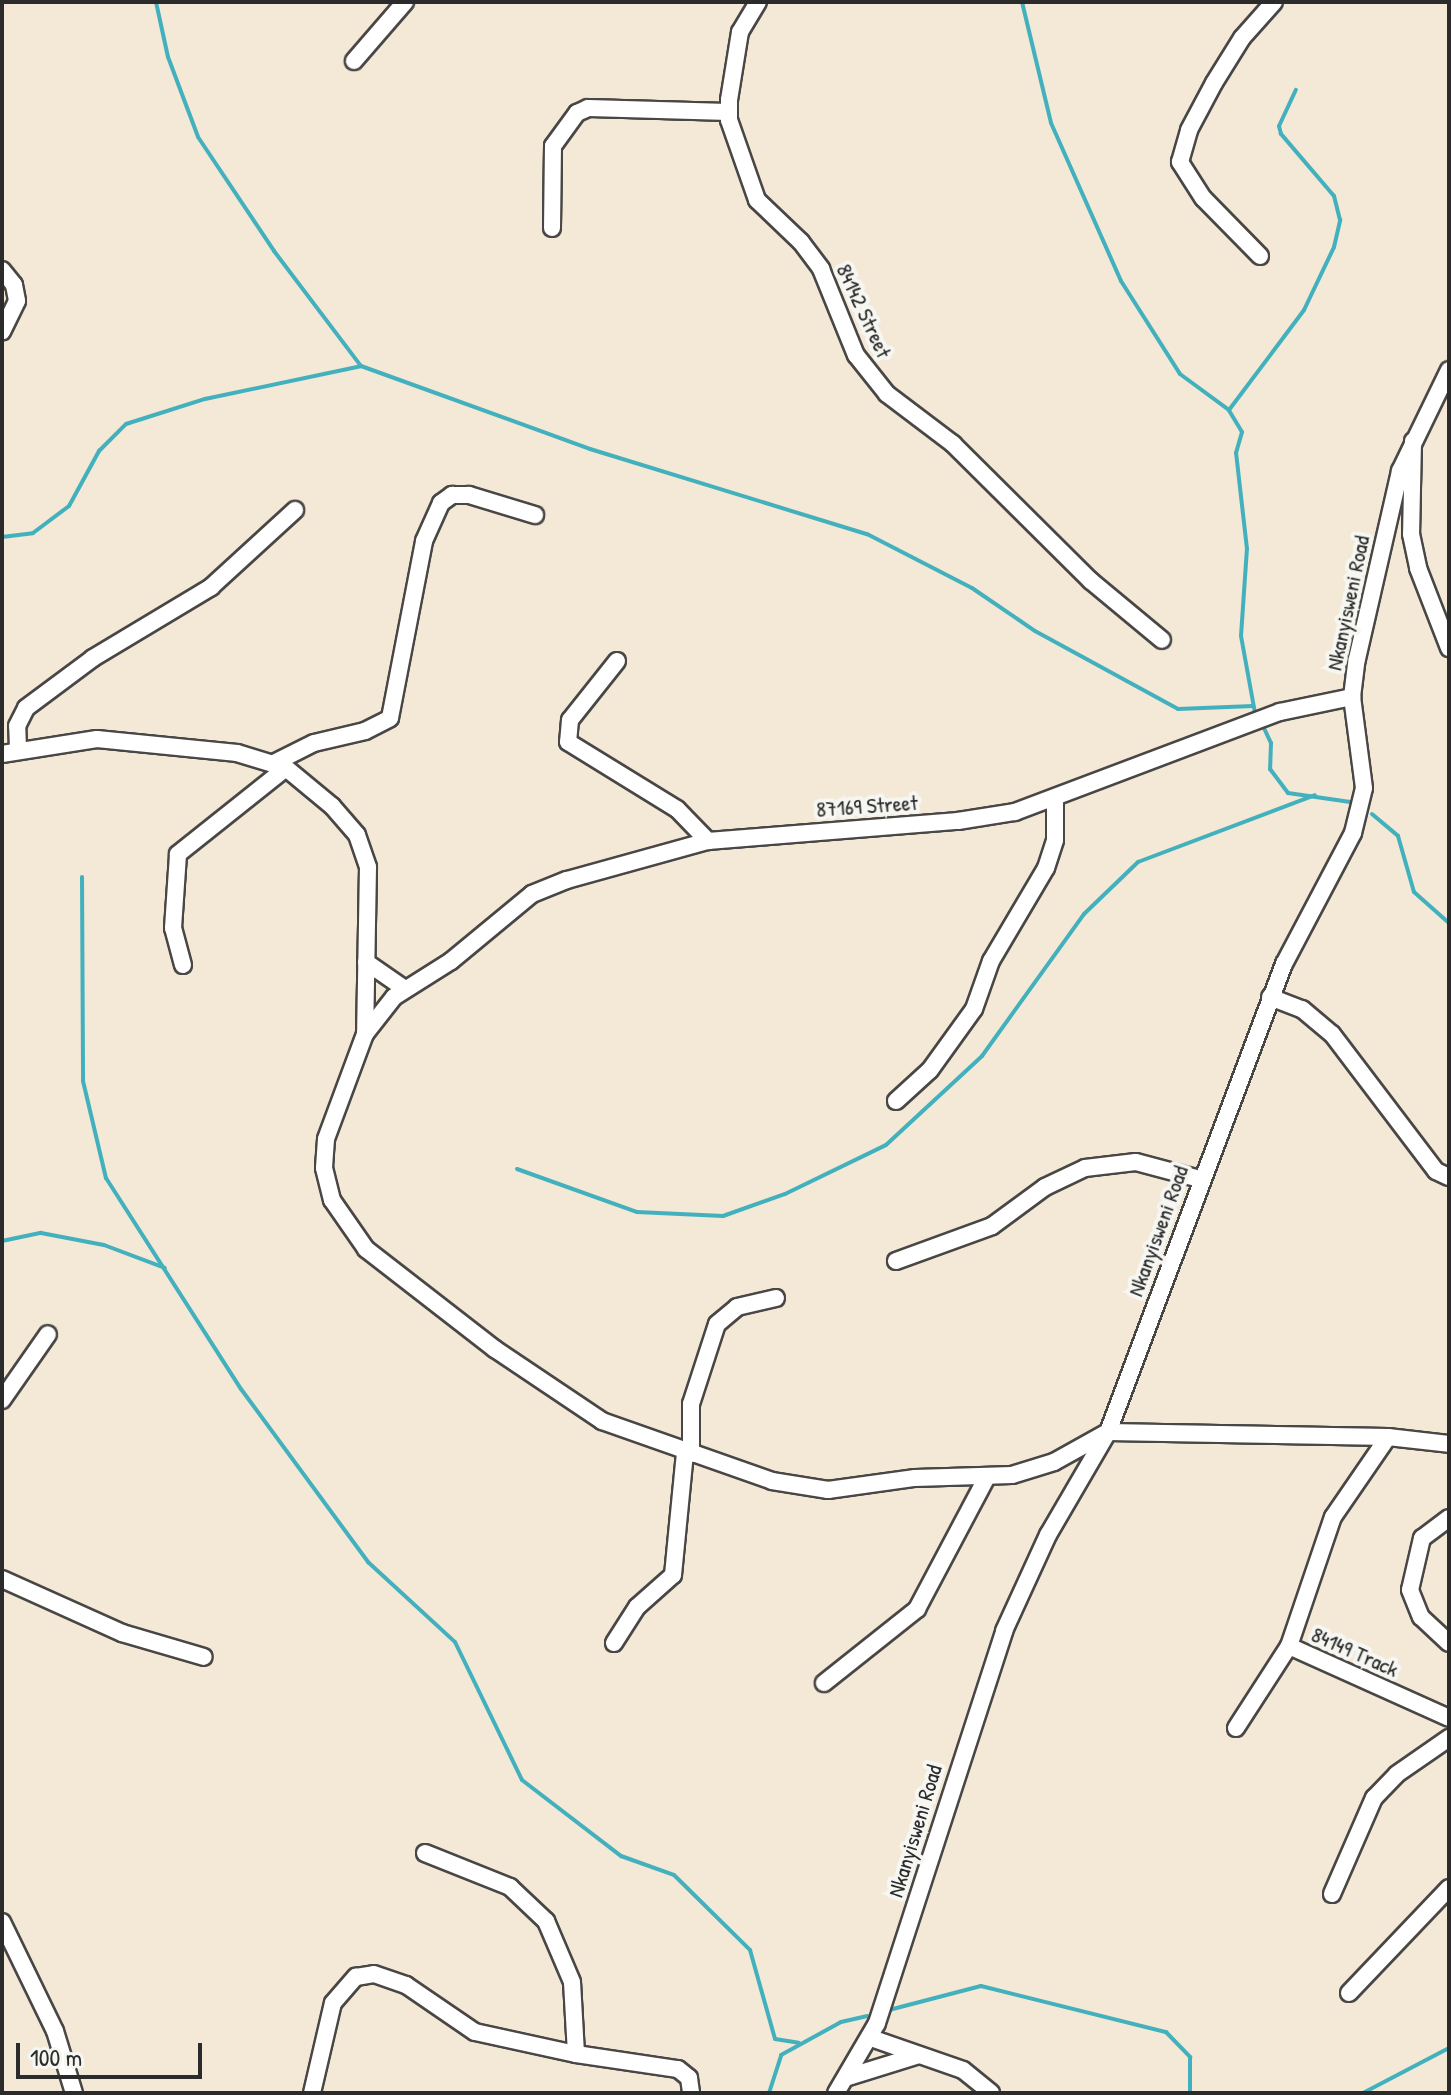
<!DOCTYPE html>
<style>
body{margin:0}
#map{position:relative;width:1451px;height:2095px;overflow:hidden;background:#f4e8d6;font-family:"Patrick Hand",sans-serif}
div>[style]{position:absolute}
.stream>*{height:4px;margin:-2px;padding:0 2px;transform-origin:2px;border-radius:2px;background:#42b1bd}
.roads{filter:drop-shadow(2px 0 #494745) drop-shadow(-2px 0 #494745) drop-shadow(0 2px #494745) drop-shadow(0 -2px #494745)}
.minor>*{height:16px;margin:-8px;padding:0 8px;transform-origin:8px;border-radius:8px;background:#fff}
span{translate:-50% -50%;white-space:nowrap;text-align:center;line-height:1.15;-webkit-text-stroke:8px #f6f6f2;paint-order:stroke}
.street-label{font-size:22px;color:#2b2b2b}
.frame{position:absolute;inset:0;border:4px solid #2b2b2b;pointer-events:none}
.scale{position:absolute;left:16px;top:2043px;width:186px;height:36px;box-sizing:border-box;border:4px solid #2b2b2b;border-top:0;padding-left:10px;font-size:24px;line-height:28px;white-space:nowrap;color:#2b2b2b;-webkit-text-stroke:6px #f6f6f2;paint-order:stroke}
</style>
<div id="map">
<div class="stream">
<i style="left:156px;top:2px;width:56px;rotate:77.7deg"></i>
<i style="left:168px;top:57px;width:85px;rotate:69.4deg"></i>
<i style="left:198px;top:137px;width:137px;rotate:56.3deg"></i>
<i style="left:274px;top:251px;width:144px;rotate:52.9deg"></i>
<i style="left:1022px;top:2px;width:124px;rotate:76.5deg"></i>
<i style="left:1051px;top:123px;width:173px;rotate:66.1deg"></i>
<i style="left:1121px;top:281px;width:110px;rotate:57.6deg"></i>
<i style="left:1180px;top:374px;width:61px;rotate:36.3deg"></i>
<i style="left:2px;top:537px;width:31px;rotate:-7deg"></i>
<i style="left:33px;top:533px;width:45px;rotate:-36.9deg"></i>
<i style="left:69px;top:506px;width:63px;rotate:-61.4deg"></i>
<i style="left:99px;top:451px;width:38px;rotate:-45deg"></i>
<i style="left:126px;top:424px;width:83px;rotate:-17.6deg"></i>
<i style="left:205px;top:399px;width:159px;rotate:-11.9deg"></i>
<i style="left:361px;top:366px;width:244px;rotate:19.9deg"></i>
<i style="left:590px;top:449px;width:290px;rotate:17.1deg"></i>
<i style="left:867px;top:534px;width:118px;rotate:27.2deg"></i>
<i style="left:972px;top:588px;width:76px;rotate:34.3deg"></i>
<i style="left:1035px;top:631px;width:163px;rotate:28.6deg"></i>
<i style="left:1178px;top:709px;width:75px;rotate:-2.3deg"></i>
<i style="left:1255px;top:713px;width:78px;rotate:-100.3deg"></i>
<i style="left:1241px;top:636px;width:87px;rotate:-86.1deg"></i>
<i style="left:1247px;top:549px;width:97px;rotate:-96.5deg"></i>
<i style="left:1236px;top:453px;width:22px;rotate:-74deg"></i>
<i style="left:1242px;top:432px;width:26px;rotate:-121deg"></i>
<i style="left:1229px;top:410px;width:125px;rotate:-53.1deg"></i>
<i style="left:1304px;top:310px;width:70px;rotate:-64.5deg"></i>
<i style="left:1334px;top:247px;width:28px;rotate:-77deg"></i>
<i style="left:1340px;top:220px;width:25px;rotate:-104deg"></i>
<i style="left:1334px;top:196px;width:82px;rotate:-130.5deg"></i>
<i style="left:1281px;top:134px;width:8px;rotate:-104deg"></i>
<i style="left:1279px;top:126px;width:40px;rotate:-65deg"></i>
<i style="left:1263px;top:726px;width:19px;rotate:65deg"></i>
<i style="left:1271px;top:743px;width:26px;rotate:92deg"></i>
<i style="left:1270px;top:769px;width:30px;rotate:53deg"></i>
<i style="left:1288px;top:793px;width:63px;rotate:8.3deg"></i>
<i style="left:1372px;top:814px;width:34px;rotate:40deg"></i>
<i style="left:1398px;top:836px;width:58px;rotate:74.1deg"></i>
<i style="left:1414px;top:892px;width:47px;rotate:41.5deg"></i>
<i style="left:82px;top:877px;width:204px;rotate:89.7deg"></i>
<i style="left:83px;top:1081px;width:100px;rotate:76.7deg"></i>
<i style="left:106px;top:1178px;width:250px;rotate:57.4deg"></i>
<i style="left:241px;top:1389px;width:215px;rotate:53.7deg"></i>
<i style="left:368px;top:1562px;width:118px;rotate:42.6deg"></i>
<i style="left:455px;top:1642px;width:153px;rotate:64.1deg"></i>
<i style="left:522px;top:1780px;width:125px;rotate:37.5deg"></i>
<i style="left:621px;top:1856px;width:56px;rotate:19.7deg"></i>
<i style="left:674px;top:1875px;width:107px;rotate:44.6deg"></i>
<i style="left:750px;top:1950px;width:92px;rotate:74.3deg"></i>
<i style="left:775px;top:2039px;width:24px;rotate:9deg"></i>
<i style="left:517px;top:1169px;width:127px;rotate:19.7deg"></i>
<i style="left:637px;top:1212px;width:86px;rotate:2.7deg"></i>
<i style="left:723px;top:1216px;width:66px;rotate:-19.5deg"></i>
<i style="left:785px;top:1194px;width:112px;rotate:-25.9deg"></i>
<i style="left:886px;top:1145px;width:131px;rotate:-42.8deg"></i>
<i style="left:982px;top:1056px;width:175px;rotate:-54.3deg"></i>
<i style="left:1084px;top:914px;width:75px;rotate:-43.9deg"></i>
<i style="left:1138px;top:862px;width:189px;rotate:-20.7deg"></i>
<i style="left:2px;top:1241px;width:40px;rotate:-12deg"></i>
<i style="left:41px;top:1233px;width:64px;rotate:10.8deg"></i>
<i style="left:104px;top:1245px;width:65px;rotate:20.7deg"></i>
<i style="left:889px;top:2010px;width:95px;rotate:-14.6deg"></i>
<i style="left:981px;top:1986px;width:191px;rotate:14deg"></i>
<i style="left:1166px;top:2032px;width:35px;rotate:46deg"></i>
<i style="left:1190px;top:2057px;width:36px;rotate:90deg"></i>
<i style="left:769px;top:2093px;width:40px;rotate:-72deg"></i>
<i style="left:781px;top:2055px;width:68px;rotate:-28.8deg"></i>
<i style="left:841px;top:2022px;width:27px;rotate:-13deg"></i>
<i style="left:1363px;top:2093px;width:97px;rotate:-27.6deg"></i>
</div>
<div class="roads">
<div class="minor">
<i style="left:758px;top:2px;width:35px;rotate:121deg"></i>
<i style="left:740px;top:32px;width:69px;rotate:99.2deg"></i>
<i style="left:729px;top:100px;width:20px;rotate:90deg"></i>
<i style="left:729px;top:120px;width:85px;rotate:70.7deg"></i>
<i style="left:757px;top:200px;width:61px;rotate:43.7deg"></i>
<i style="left:801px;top:242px;width:34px;rotate:53deg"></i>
<i style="left:821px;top:269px;width:93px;rotate:67.9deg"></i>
<i style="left:856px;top:355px;width:50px;rotate:51.5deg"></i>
<i style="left:887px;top:394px;width:83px;rotate:37.1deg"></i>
<i style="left:953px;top:444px;width:194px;rotate:44.8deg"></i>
<i style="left:1091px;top:581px;width:92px;rotate:39.7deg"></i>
<i style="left:354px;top:61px;width:78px;rotate:-49.2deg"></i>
<i style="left:552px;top:228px;width:82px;rotate:-89.3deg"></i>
<i style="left:553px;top:146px;width:41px;rotate:-54deg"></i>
<i style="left:577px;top:113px;width:12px;rotate:-24deg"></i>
<i style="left:588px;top:108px;width:141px;rotate:1.6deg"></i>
<i style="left:1260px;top:256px;width:81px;rotate:-134.5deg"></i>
<i style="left:1203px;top:198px;width:43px;rotate:-122.6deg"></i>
<i style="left:1180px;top:162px;width:33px;rotate:-74deg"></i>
<i style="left:1189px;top:130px;width:53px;rotate:-62deg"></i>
<i style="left:1214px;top:83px;width:53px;rotate:-58.1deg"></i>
<i style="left:1242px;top:38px;width:48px;rotate:-48.4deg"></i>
<i style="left:2px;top:270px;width:19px;rotate:51deg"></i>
<i style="left:14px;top:285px;width:16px;rotate:79deg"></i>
<i style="left:17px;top:301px;width:34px;rotate:116deg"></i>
<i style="left:1413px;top:441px;width:93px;rotate:91.2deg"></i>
<i style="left:1411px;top:534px;width:35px;rotate:78deg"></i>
<i style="left:1418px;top:568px;width:86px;rotate:68.8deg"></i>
<i style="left:617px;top:661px;width:75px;rotate:128.5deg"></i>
<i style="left:570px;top:720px;width:22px;rotate:95deg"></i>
<i style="left:568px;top:742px;width:128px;rotate:31.6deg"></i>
<i style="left:677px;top:809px;width:45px;rotate:45.9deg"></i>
<i style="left:18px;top:749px;width:23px;rotate:-92deg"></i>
<i style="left:17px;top:726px;width:20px;rotate:-63deg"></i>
<i style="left:26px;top:708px;width:84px;rotate:-36.7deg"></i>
<i style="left:93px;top:658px;width:138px;rotate:-31deg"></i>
<i style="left:211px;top:587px;width:114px;rotate:-42.5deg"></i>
<i style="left:2px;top:754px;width:96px;rotate:-9deg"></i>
<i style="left:97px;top:739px;width:141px;rotate:5.7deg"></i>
<i style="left:237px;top:753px;width:51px;rotate:17deg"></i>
<i style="left:286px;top:768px;width:60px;rotate:39.6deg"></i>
<i style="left:332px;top:806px;width:38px;rotate:49deg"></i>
<i style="left:357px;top:835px;width:34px;rotate:71deg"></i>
<i style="left:368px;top:867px;width:167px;rotate:91deg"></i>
<i style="left:365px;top:1034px;width:112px;rotate:110.4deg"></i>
<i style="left:326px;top:1139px;width:29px;rotate:94deg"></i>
<i style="left:324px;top:1168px;width:33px;rotate:76deg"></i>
<i style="left:332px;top:1200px;width:60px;rotate:55.2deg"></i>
<i style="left:366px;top:1249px;width:163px;rotate:37.8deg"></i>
<i style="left:495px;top:1349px;width:129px;rotate:33.9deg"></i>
<i style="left:602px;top:1421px;width:180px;rotate:19.4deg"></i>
<i style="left:772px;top:1481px;width:57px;rotate:9.1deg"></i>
<i style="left:828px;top:1490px;width:88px;rotate:-7.9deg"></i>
<i style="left:915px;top:1478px;width:97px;rotate:-1.8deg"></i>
<i style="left:1012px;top:1475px;width:44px;rotate:-17.2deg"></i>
<i style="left:1054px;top:1462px;width:62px;rotate:-29.1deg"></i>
<i style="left:1108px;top:1432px;width:280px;rotate:1deg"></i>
<i style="left:1388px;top:1437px;width:61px;rotate:6.5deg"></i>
<i style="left:276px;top:762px;width:42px;rotate:-26.6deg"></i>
<i style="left:314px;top:743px;width:52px;rotate:-13.2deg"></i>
<i style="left:365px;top:731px;width:28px;rotate:-27deg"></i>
<i style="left:390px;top:718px;width:180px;rotate:-79.1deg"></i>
<i style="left:424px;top:541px;width:42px;rotate:-65.9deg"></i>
<i style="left:441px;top:503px;width:14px;rotate:-36deg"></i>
<i style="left:452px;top:495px;width:17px"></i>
<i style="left:469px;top:495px;width:69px;rotate:16.9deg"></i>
<i style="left:366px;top:962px;width:47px;rotate:34.7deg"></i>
<i style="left:183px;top:965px;width:38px;rotate:-105deg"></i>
<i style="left:173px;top:928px;width:74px;rotate:-86.1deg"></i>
<i style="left:178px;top:854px;width:138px;rotate:-38.5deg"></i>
<i style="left:1270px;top:997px;width:34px;rotate:21deg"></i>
<i style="left:1302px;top:1009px;width:39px;rotate:40deg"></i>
<i style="left:1332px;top:1034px;width:172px;rotate:52.8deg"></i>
<i style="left:1436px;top:1171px;width:14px;rotate:25deg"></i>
<i style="left:365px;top:1034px;width:47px;rotate:-51.9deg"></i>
<i style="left:394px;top:997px;width:67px;rotate:-32.3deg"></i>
<i style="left:451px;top:961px;width:105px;rotate:-39.6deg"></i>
<i style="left:532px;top:894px;width:38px;rotate:-22deg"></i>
<i style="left:567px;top:880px;width:146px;rotate:-15.5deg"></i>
<i style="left:708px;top:841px;width:251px;rotate:-4.6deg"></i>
<i style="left:958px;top:821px;width:58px;rotate:-9deg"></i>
<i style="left:1015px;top:812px;width:283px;rotate:-20.7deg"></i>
<i style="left:1280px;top:712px;width:74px;rotate:-11.8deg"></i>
<i style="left:896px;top:1101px;width:46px;rotate:-42.4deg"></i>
<i style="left:930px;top:1070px;width:75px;rotate:-54.2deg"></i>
<i style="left:974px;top:1009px;width:51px;rotate:-70.5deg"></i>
<i style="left:991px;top:961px;width:108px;rotate:-59.4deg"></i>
<i style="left:1046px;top:868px;width:29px;rotate:-72deg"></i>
<i style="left:1055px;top:840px;width:42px;rotate:-90deg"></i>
<i style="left:896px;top:1261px;width:102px;rotate:-20deg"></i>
<i style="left:992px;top:1226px;width:66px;rotate:-36.3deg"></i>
<i style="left:1045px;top:1187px;width:44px;rotate:-25.4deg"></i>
<i style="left:1085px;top:1168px;width:51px;rotate:-6.7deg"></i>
<i style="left:1136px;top:1162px;width:66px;rotate:14.9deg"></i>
<i style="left:2px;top:1400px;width:80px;rotate:-55.1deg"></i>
<i style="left:691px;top:1454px;width:50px;rotate:-90deg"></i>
<i style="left:691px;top:1404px;width:84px;rotate:-72deg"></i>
<i style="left:717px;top:1324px;width:26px;rotate:-40deg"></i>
<i style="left:737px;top:1307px;width:40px;rotate:-13deg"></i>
<i style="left:1449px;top:1518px;width:34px;rotate:143deg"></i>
<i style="left:1422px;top:1538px;width:53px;rotate:103deg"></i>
<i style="left:1410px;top:1590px;width:29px;rotate:68deg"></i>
<i style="left:1421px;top:1617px;width:38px;rotate:43deg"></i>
<i style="left:2px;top:1579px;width:132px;rotate:24.2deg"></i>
<i style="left:122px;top:1633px;width:85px;rotate:16.3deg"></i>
<i style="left:614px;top:1643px;width:43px;rotate:-57.4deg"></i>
<i style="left:637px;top:1607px;width:48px;rotate:-41.6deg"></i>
<i style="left:673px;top:1575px;width:123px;rotate:-84.4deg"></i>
<i style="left:1289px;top:1646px;width:136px;rotate:-71.2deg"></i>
<i style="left:1333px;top:1517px;width:97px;rotate:-55.5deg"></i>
<i style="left:824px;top:1683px;width:119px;rotate:-38.5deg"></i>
<i style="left:917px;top:1609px;width:149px;rotate:-62.1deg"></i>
<i style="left:1236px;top:1728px;width:98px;rotate:-57.1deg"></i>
<i style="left:1289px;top:1646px;width:175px;rotate:24.2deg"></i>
<i style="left:425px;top:1853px;width:92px;rotate:21.8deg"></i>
<i style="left:510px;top:1887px;width:50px;rotate:43.4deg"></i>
<i style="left:546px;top:1921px;width:66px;rotate:66.9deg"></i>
<i style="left:572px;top:1982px;width:72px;rotate:86.8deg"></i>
<i style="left:576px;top:2054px;width:103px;rotate:8.4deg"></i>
<i style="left:678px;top:2069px;width:14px;rotate:39deg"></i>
<i style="left:689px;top:2078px;width:15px;rotate:82deg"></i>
<i style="left:1332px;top:1894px;width:105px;rotate:-66.4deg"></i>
<i style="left:1374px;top:1798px;width:33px;rotate:-46deg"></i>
<i style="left:1397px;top:1774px;width:63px;rotate:-34.7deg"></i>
<i style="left:2px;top:1922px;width:121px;rotate:64.1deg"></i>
<i style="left:55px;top:2031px;width:65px;rotate:73deg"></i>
<i style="left:1349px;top:1993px;width:145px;rotate:-46.4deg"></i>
<i style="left:871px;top:2038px;width:97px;rotate:19.2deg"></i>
<i style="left:963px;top:2070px;width:36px;rotate:39deg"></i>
<i style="left:848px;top:2077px;width:74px;rotate:-17.2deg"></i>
<i style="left:312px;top:2093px;width:92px;rotate:-76.9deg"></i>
<i style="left:333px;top:2003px;width:35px;rotate:-49deg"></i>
<i style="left:356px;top:1977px;width:18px;rotate:-9deg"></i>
<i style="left:374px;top:1974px;width:34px;rotate:19deg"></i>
<i style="left:406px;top:1985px;width:83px;rotate:34.3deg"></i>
<i style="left:475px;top:2032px;width:103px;rotate:12.3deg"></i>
<i style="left:836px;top:2093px;width:81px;rotate:-59.6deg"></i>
<i style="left:877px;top:2023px;width:412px;rotate:-72deg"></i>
<i style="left:1004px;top:1631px;width:106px;rotate:-65.4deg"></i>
<i style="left:1048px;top:1535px;width:119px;rotate:-59.8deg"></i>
<i style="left:1108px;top:1432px;width:500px;rotate:-69.4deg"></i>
<i style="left:1284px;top:964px;width:148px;rotate:-62.2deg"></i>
<i style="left:1353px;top:833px;width:46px;rotate:-76.3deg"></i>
<i style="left:1364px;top:788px;width:92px;rotate:-97.5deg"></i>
<i style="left:1352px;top:697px;width:38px;rotate:-83deg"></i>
<i style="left:1357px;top:659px;width:193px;rotate:-77.1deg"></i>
<i style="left:1400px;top:471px;width:112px;rotate:-64.1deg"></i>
</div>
</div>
<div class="street-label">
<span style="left:864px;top:311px;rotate:65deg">84142 Street</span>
<span style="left:1348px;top:603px;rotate:-78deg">Nkanyisweni Road</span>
<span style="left:867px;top:806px;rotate:-4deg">87169 Street</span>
<span style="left:1158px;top:1231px;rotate:-70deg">Nkanyisweni Road</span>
<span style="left:1355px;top:1652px;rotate:24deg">84149 Track</span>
<span style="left:915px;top:1831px;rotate:-73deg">Nkanyisweni Road</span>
</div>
<div class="frame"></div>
<div class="scale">100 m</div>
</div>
